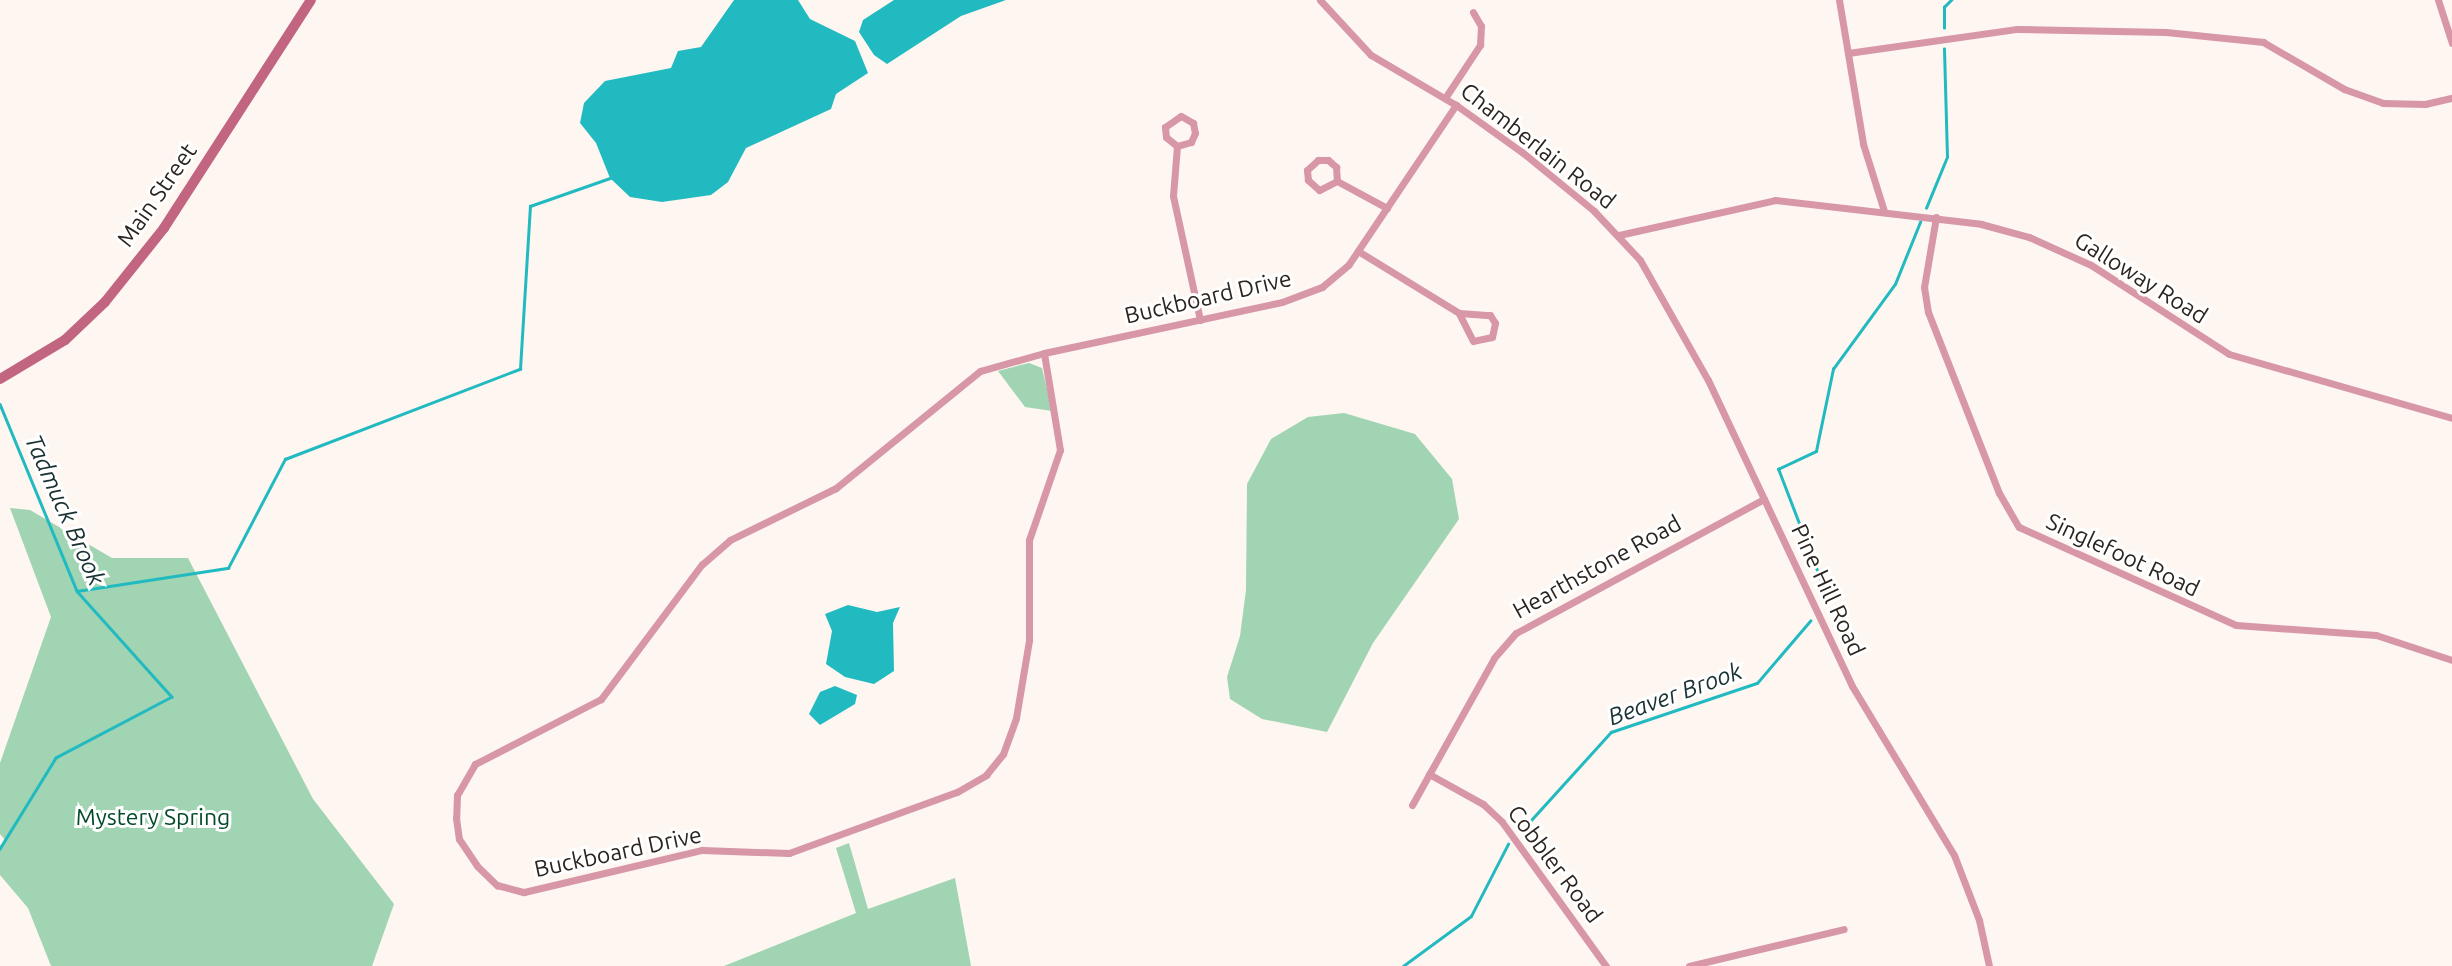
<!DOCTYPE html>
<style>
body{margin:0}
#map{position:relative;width:2452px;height:966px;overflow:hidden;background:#fef6f0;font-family:Ubuntu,sans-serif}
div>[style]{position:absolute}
.green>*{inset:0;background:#a1d4b2}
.water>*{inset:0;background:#22bac1}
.stream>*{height:2.5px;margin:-1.25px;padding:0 1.25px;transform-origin:1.25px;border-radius:1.25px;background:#22bac1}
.street>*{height:7px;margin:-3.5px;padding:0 3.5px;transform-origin:3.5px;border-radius:3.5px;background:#d797a7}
.secondary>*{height:10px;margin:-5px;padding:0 5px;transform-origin:5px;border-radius:5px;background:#c16580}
span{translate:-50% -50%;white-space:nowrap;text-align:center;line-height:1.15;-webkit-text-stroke:6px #fff;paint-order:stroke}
.street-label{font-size:23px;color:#2c241f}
.park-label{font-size:23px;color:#024b29}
.water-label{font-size:24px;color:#1a3133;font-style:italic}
</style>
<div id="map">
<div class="green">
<i style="clip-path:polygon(1029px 363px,1042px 368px,1052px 411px,1025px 407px,998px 371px)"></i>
<i style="clip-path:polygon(1344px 413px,1415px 434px,1452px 479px,1459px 519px,1373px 643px,1327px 732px,1262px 719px,1230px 699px,1227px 677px,1240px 636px,1246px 590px,1247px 484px,1271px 439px,1308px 417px)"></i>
<i style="clip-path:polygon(10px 508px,30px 510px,112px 558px,188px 558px,313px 799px,394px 904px,372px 966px,51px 966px,28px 908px,0 875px,0 846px,6px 841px,0 834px,0 763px,51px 617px)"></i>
<i style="clip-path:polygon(849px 843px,868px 909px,955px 878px,971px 966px,724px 966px,856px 913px,836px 848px)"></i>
</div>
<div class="water">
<i style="clip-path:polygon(734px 0,798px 0,810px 19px,855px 41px,868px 73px,836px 94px,831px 109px,746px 148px,728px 182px,711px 195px,662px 202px,630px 197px,610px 178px,596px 143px,580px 123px,584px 103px,605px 81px,671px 68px,678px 51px,701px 47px)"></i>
<i style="clip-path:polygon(894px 0,1006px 0,961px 16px,887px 64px,874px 55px,859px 32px,863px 20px)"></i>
<i style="clip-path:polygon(848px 605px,877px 612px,900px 607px,893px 623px,894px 671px,874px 684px,845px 677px,826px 664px,832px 631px,825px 614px)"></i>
<i style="clip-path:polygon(835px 686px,857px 695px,855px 704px,820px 725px,809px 714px,820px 692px)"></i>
</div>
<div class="stream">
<i style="left:1944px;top:28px;width:21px;rotate:-90deg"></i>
<i style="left:1944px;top:7px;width:10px;rotate:-45deg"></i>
<i style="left:1926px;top:208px;width:55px;rotate:-67.6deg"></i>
<i style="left:1947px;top:157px;width:108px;rotate:-91.6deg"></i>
<i style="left:0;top:404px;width:202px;rotate:67.6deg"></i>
<i style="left:77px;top:591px;width:142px;rotate:48.1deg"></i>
<i style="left:172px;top:697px;width:131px;rotate:152.3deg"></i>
<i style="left:56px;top:758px;width:107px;rotate:121.6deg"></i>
<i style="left:77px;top:591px;width:153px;rotate:-8.7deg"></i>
<i style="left:228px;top:568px;width:123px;rotate:-62.4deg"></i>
<i style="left:285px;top:459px;width:252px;rotate:-21deg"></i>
<i style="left:520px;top:369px;width:163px;rotate:-86.5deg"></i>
<i style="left:530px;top:206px;width:85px;rotate:-19.3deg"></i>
<i style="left:1824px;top:604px;width:6px;rotate:-51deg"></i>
<i style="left:1828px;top:599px;width:139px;rotate:-111deg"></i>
<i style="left:1778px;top:469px;width:42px;rotate:-25.3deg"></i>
<i style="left:1816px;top:451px;width:84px;rotate:-78.3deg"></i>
<i style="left:1833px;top:369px;width:105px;rotate:-53.9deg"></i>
<i style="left:1895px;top:284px;width:67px;rotate:-68deg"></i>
<i style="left:1523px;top:829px;width:131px;rotate:-47.8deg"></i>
<i style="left:1611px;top:732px;width:154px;rotate:-18.6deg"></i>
<i style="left:1757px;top:683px;width:82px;rotate:-49.5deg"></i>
<i style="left:1403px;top:966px;width:84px;rotate:-36.3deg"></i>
<i style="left:1471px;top:916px;width:81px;rotate:-62.8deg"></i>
</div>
<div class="street">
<i style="left:1320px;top:0;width:75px;rotate:47.2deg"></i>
<i style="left:1371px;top:55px;width:99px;rotate:30.5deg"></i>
<i style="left:1456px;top:105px;width:81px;rotate:35.5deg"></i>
<i style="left:1522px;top:152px;width:93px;rotate:39.3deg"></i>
<i style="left:1594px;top:211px;width:67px;rotate:46.8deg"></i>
<i style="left:1640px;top:260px;width:138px;rotate:60.5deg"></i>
<i style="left:1708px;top:380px;width:338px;rotate:64.8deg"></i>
<i style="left:1852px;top:686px;width:197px;rotate:58.9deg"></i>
<i style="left:1954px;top:855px;width:70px;rotate:69deg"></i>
<i style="left:1979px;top:920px;width:47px;rotate:77.7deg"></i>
<i style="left:1839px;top:0;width:146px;rotate:80.5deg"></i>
<i style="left:1863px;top:144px;width:70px;rotate:72.6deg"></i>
<i style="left:2438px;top:0;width:45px;rotate:72deg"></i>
<i style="left:1848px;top:53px;width:171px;rotate:-8.1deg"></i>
<i style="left:2017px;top:29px;width:149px;rotate:1.2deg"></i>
<i style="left:2166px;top:32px;width:98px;rotate:5.9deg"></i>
<i style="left:2263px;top:42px;width:94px;rotate:30.1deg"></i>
<i style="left:2344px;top:89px;width:41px;rotate:19.7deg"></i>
<i style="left:2383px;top:103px;width:42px;rotate:1.4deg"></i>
<i style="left:2425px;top:104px;width:28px;rotate:-13deg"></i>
<i style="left:1445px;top:98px;width:64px;rotate:-56.6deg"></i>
<i style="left:1480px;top:45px;width:19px;rotate:-87deg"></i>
<i style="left:1481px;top:26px;width:16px;rotate:-120deg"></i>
<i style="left:1177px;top:146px;width:14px;rotate:-141deg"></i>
<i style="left:1166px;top:137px;width:10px;rotate:-96deg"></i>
<i style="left:1165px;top:127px;width:19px;rotate:-35deg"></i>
<i style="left:1181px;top:116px;width:14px;rotate:30deg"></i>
<i style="left:1193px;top:123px;width:10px;rotate:79deg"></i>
<i style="left:1195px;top:133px;width:10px;rotate:114deg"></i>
<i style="left:1191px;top:142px;width:15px;rotate:164deg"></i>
<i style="left:1177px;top:146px;width:50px;rotate:94.6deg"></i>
<i style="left:1173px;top:196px;width:127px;rotate:77.7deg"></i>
<i style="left:1337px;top:181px;width:20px;rotate:153deg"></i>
<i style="left:1319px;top:190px;width:15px;rotate:-138deg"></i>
<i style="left:1308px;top:180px;width:10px;rotate:-96deg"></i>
<i style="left:1307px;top:170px;width:15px;rotate:-42deg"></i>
<i style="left:1318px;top:160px;width:10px"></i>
<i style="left:1328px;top:160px;width:11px;rotate:41deg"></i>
<i style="left:1336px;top:167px;width:14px;rotate:86deg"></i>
<i style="left:1337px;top:181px;width:57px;rotate:28.4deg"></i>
<i style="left:1936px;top:217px;width:71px;rotate:99.7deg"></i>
<i style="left:1924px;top:287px;width:25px;rotate:81deg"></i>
<i style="left:1928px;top:312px;width:194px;rotate:68.6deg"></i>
<i style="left:1999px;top:493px;width:39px;rotate:60deg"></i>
<i style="left:2019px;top:527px;width:238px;rotate:24.3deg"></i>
<i style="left:2236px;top:625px;width:140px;rotate:4.1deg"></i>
<i style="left:2376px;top:635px;width:80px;rotate:18.2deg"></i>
<i style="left:1619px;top:235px;width:160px;rotate:-12.6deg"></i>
<i style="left:1775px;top:200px;width:207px;rotate:6.6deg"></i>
<i style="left:1981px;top:224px;width:50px;rotate:15.2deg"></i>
<i style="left:2029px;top:237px;width:68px;rotate:24.3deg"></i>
<i style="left:2091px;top:265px;width:164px;rotate:32.8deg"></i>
<i style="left:2229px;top:354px;width:232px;rotate:16deg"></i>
<i style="left:1358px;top:251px;width:119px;rotate:31.5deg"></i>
<i style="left:1459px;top:313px;width:31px;rotate:4deg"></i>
<i style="left:1490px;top:315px;width:9px;rotate:58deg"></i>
<i style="left:1495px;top:323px;width:14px;rotate:102deg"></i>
<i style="left:1492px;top:337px;width:19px;rotate:168deg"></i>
<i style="left:1473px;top:341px;width:31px;rotate:-117deg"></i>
<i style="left:1044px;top:353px;width:66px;rotate:164.3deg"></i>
<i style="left:980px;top:371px;width:186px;rotate:140.9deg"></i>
<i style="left:836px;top:488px;width:118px;rotate:153.9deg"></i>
<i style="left:730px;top:540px;width:37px;rotate:139deg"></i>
<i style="left:702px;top:564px;width:169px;rotate:126.8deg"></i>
<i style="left:601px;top:699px;width:142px;rotate:152.7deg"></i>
<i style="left:475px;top:764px;width:36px;rotate:120deg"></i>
<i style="left:457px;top:795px;width:23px;rotate:92deg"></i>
<i style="left:456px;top:818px;width:21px;rotate:82deg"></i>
<i style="left:459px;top:839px;width:32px;rotate:56deg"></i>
<i style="left:477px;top:866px;width:28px;rotate:44deg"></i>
<i style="left:497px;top:885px;width:28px;rotate:15deg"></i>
<i style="left:524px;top:892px;width:183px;rotate:-13.3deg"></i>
<i style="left:702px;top:850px;width:87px;rotate:2deg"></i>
<i style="left:789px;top:853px;width:179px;rotate:-20deg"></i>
<i style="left:957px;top:792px;width:34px;rotate:-30deg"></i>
<i style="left:986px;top:775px;width:27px;rotate:-51deg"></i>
<i style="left:1003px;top:754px;width:38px;rotate:-70deg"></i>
<i style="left:1016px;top:718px;width:79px;rotate:-80.5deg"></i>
<i style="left:1029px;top:640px;width:100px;rotate:-90deg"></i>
<i style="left:1029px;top:540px;width:95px;rotate:-71deg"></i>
<i style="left:1060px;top:450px;width:98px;rotate:-99.4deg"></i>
<i style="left:1044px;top:353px;width:243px;rotate:-12.1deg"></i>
<i style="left:1282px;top:302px;width:43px;rotate:-20.6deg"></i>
<i style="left:1322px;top:287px;width:35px;rotate:-40deg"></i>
<i style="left:1349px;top:264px;width:192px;rotate:-56.1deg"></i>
<i style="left:1429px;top:774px;width:62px;rotate:29.1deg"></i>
<i style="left:1483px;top:804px;width:26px;rotate:43deg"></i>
<i style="left:1502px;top:822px;width:178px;rotate:54.2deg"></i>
<i style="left:1412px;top:805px;width:168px;rotate:-60.8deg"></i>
<i style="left:1494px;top:658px;width:33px;rotate:-49deg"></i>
<i style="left:1516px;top:633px;width:282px;rotate:-28.4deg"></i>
<i style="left:1689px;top:966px;width:159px;rotate:-13.4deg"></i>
</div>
<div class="secondary">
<i style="left:0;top:379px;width:76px;rotate:-31deg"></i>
<i style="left:65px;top:340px;width:55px;rotate:-43.5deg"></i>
<i style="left:105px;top:302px;width:95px;rotate:-51.4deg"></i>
<i style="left:164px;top:228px;width:271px;rotate:-57.2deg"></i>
</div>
<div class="street-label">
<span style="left:1538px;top:146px;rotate:38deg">Chamberlain Road</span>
<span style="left:157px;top:195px;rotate:-55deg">Main Street</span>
<span style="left:2141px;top:278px;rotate:32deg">Galloway Road</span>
<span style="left:1208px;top:297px;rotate:-13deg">Buckboard Drive</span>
<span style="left:2123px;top:555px;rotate:25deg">Singlefoot Road</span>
<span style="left:1597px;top:567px;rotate:-29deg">Hearthstone Road</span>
<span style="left:1828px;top:590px;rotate:65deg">Pine Hill Road</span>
<span style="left:618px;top:852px;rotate:-12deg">Buckboard Drive</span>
<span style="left:1555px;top:864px;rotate:53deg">Cobbler Road</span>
</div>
<div class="park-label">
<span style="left:153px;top:817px">Mystery Spring</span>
</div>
<div class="water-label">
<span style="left:65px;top:510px;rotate:66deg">Tadmuck Brook</span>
<span style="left:1675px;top:694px;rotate:-20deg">Beaver Brook</span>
</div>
</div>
